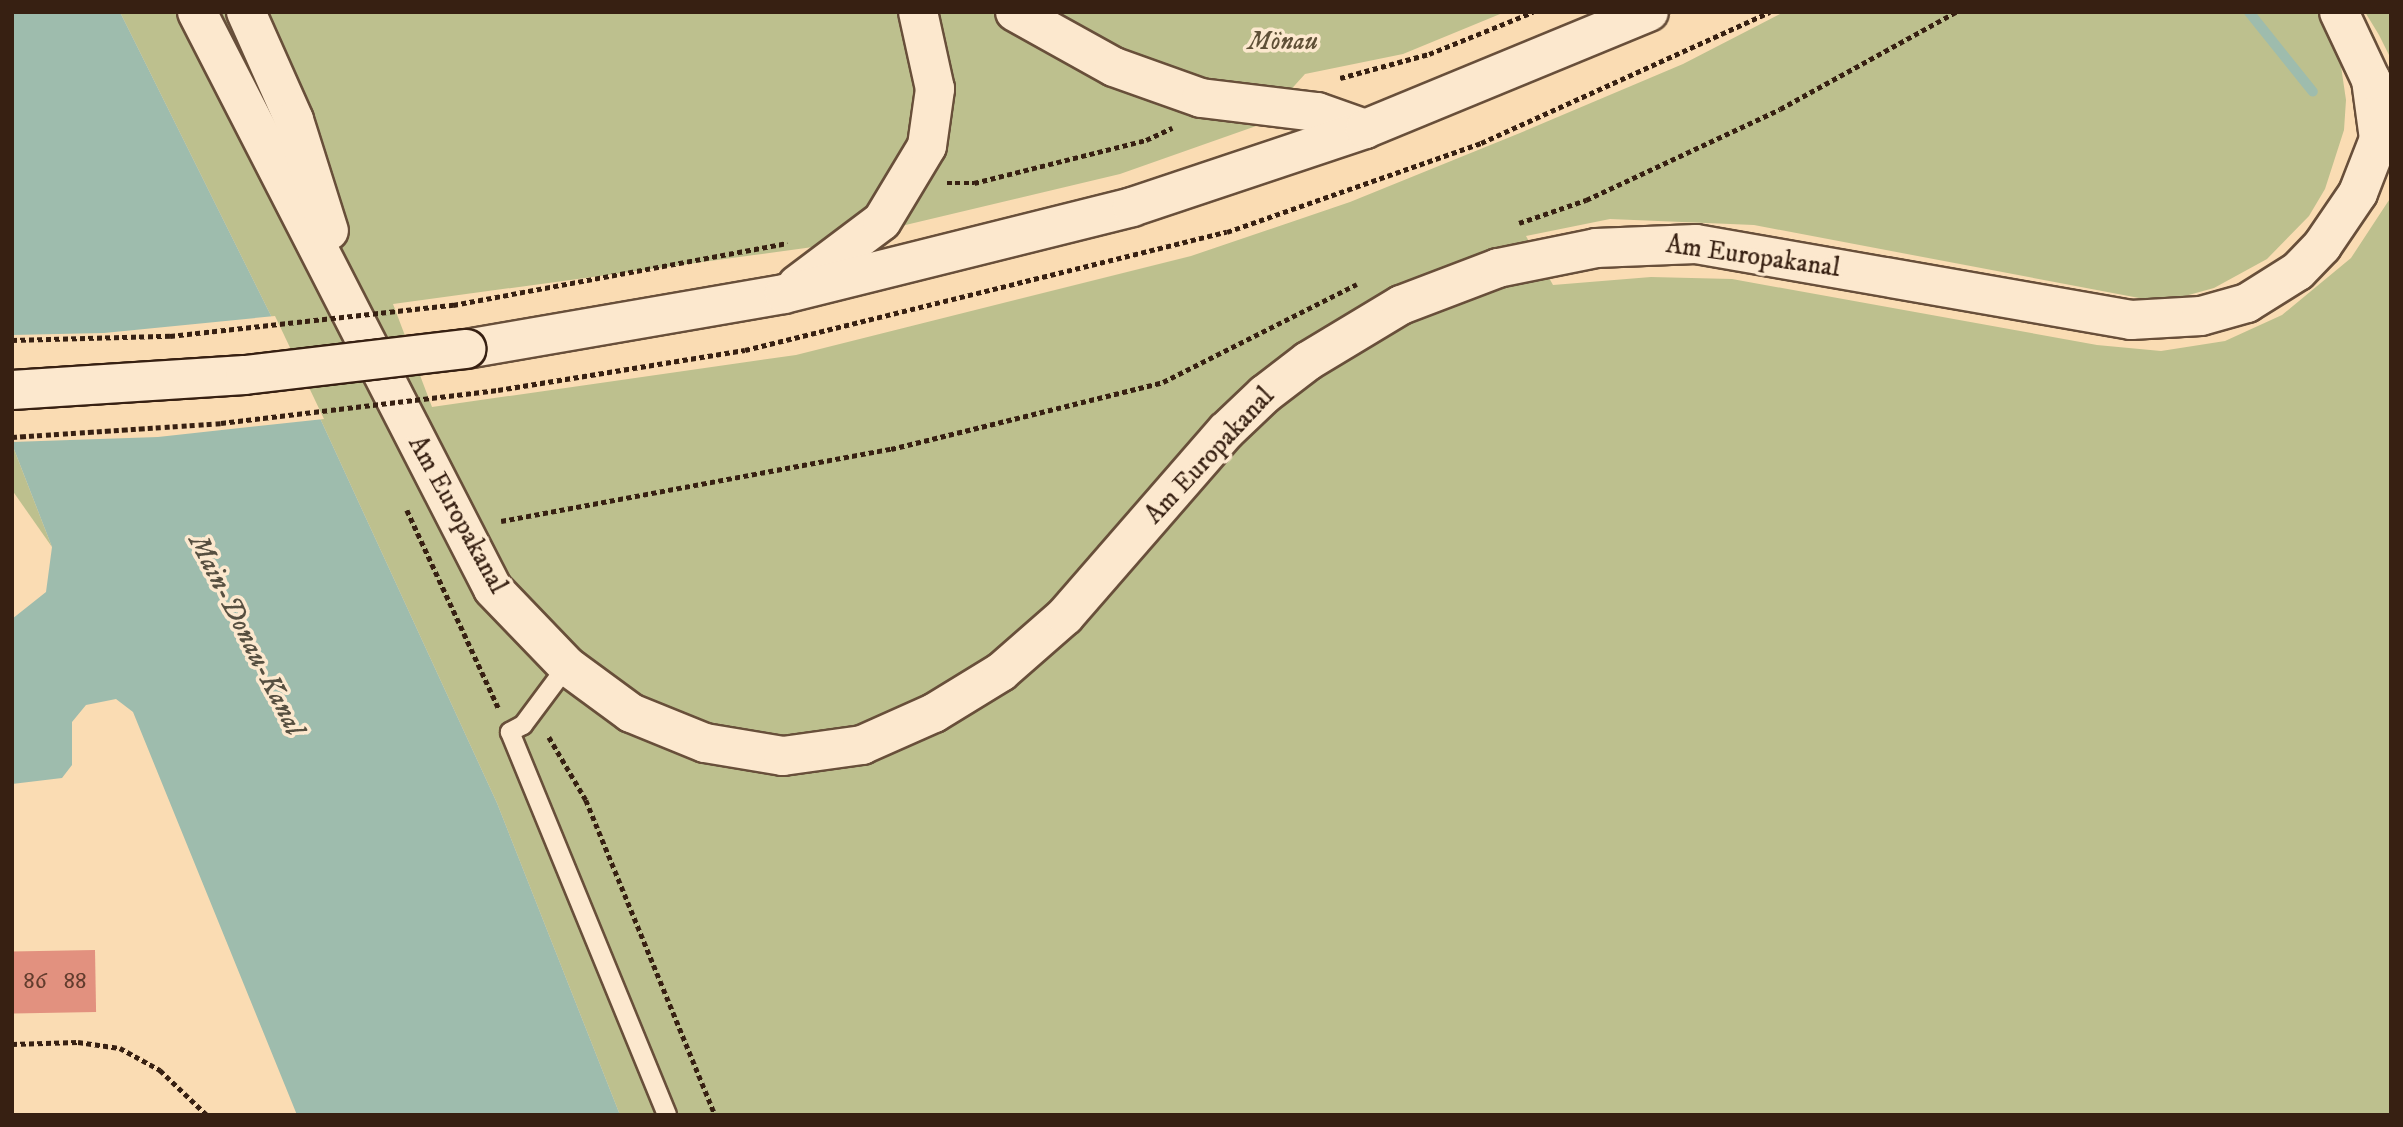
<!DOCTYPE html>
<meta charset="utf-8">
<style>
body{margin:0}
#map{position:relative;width:2403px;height:1127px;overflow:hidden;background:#fadcb3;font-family:"IM FELL DW Pica",serif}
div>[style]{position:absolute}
.green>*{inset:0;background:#bdc08e}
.water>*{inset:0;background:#9ebcad}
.pier>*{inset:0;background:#fadcb3}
.stream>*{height:10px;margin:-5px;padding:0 5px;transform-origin:5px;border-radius:5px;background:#9ebcad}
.building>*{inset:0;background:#e2917f;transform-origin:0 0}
.path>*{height:4.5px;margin-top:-2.25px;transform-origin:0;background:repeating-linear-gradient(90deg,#372012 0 5px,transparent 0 8.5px)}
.roads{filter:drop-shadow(2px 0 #684f3a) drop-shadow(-2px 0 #684f3a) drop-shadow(0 2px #684f3a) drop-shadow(0 -2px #684f3a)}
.lane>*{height:18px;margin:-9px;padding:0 9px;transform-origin:9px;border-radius:9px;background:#fce8ce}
.secondary>*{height:38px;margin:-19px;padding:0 19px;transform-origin:19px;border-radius:19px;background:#fce8ce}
.path-bridge>*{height:4.5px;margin-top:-2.25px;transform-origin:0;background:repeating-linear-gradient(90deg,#372012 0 5px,transparent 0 8.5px)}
.bridges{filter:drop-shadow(2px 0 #372012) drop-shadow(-2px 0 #372012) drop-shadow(0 2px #372012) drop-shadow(0 -2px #372012)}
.secondary-bridge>*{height:38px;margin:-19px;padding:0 19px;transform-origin:19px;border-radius:19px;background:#fce8ce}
span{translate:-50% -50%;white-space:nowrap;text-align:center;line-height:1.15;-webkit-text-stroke:7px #fce8ce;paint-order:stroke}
.number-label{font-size:23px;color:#623c2d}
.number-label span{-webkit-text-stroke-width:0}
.park-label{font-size:26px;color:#5f5037;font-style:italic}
.street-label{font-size:26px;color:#372012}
.water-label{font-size:28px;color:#564f40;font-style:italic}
.frame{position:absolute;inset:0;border:14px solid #372012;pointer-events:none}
</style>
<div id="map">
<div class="green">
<i style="clip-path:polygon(120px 12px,1505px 12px,1403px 54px,1305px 74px,1259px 125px,1120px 174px,813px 247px,393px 304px,432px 407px,796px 355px,1191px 256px,1350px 202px,1520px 133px,1683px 64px,1784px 12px,2319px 12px,2337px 39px,2346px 100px,2344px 130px,2325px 189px,2309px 216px,2267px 259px,2214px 288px,2185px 296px,2155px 301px,1754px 225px,1610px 219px,1526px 236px,1553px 285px,1651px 277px,1732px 279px,2097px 345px,2161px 351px,2225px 341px,2282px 315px,2351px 258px,2391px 197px,2391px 1115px,620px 1115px,497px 803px,296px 366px)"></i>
<i style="clip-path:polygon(2365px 12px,2391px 12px,2391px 59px,2379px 35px)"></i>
<i style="clip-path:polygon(12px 444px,52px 547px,12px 490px)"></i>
</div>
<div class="water">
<i style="clip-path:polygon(12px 12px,120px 12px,296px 366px,497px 803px,620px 1115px,297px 1115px,133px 712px,116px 699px,86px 705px,72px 722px,72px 765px,62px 778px,12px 784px,12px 619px,46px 592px,52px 547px,12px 444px)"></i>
</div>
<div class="pier">
<i style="clip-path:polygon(275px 316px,324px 419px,158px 437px,12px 442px,12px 335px,104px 333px)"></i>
</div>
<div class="stream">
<i style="left:2249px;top:12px;width:102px;rotate:51.3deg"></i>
</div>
<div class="building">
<i style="left:95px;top:950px;width:62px;height:83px;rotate:89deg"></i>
</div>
<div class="path">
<i style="left:1340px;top:78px;width:92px;rotate:-15.1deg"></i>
<i style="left:1429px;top:54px;width:112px;rotate:-22deg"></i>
<i style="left:947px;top:183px;width:27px"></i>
<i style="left:974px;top:183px;width:177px;rotate:-14deg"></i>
<i style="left:1146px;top:140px;width:29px;rotate:-25deg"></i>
<i style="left:1519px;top:223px;width:71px;rotate:-18.9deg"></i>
<i style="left:1586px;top:200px;width:214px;rotate:-25.1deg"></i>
<i style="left:1780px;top:109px;width:201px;rotate:-28.9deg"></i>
<i style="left:453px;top:305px;width:340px;rotate:-10.5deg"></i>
<i style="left:498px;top:390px;width:250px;rotate:-9.2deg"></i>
<i style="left:745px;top:350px;width:496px;rotate:-13.8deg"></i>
<i style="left:1227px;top:232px;width:269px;rotate:-19.3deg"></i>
<i style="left:1481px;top:143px;width:317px;rotate:-24.4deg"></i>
<i style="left:407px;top:510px;width:219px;rotate:65.2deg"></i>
<i style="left:501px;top:521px;width:397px;rotate:-10.5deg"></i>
<i style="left:891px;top:449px;width:280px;rotate:-13.8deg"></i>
<i style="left:1163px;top:382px;width:217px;rotate:-26.8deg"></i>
<i style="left:549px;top:737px;width:73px;rotate:59.6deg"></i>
<i style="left:586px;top:800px;width:340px;rotate:67.7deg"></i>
<i style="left:12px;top:1044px;width:66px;rotate:-1.7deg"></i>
<i style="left:78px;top:1042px;width:42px;rotate:8.1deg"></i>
<i style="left:120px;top:1048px;width:46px;rotate:28.8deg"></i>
<i style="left:160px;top:1070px;width:65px;rotate:43.8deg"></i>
</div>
<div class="roads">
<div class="lane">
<i style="left:567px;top:666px;width:74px;rotate:126.7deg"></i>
<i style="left:523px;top:725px;width:15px;rotate:152deg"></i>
<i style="left:510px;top:732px;width:414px;rotate:67.7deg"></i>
</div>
<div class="secondary">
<i style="left:197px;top:12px;width:648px;rotate:62.84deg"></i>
<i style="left:493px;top:589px;width:107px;rotate:46.1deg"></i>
<i style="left:567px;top:666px;width:79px;rotate:36.3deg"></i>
<i style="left:631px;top:713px;width:80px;rotate:22.1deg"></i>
<i style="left:705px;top:743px;width:79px;rotate:9.5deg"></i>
<i style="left:783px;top:756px;width:80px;rotate:-7.9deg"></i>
<i style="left:862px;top:745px;width:79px;rotate:-24deg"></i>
<i style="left:934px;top:713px;width:79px;rotate:-31.5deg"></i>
<i style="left:1001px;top:672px;width:85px;rotate:-41.2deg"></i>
<i style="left:1065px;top:616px;width:245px;rotate:-49deg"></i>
<i style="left:1226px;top:431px;width:54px;rotate:-43.5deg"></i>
<i style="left:1265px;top:394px;width:54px;rotate:-37.5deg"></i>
<i style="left:1308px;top:361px;width:109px;rotate:-31.1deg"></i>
<i style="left:1401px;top:305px;width:104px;rotate:-20.9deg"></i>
<i style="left:1498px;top:268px;width:100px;rotate:-11.5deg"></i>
<i style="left:1596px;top:248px;width:100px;rotate:-2.3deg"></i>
<i style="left:1696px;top:244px;width:442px;rotate:9.9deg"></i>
<i style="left:2131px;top:320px;width:70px;rotate:-3.3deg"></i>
<i style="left:2201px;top:316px;width:48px;rotate:-15.8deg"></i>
<i style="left:2247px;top:303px;width:60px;rotate:-32.1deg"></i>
<i style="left:2298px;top:271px;width:35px;rotate:-46deg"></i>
<i style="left:2322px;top:246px;width:64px;rotate:-55.8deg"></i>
<i style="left:2358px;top:193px;width:58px;rotate:-68.7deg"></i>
<i style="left:2379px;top:139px;width:60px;rotate:-97.7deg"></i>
<i style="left:2371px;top:80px;width:75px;rotate:-115.2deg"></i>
<i style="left:246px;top:12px;width:118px;rotate:66deg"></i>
<i style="left:294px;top:120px;width:116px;rotate:72.5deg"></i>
<i style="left:1015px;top:12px;width:113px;rotate:29.1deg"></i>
<i style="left:1114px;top:67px;width:92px;rotate:19.6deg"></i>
<i style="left:1201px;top:98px;width:117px;rotate:6.9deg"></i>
<i style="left:1317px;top:112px;width:51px;rotate:19.5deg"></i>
<i style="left:797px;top:285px;width:106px;rotate:-37deg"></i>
<i style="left:882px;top:221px;width:87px;rotate:-59deg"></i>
<i style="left:927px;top:146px;width:58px;rotate:-82deg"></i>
<i style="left:935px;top:89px;width:79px;rotate:-102.4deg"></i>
<i style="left:466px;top:349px;width:323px;rotate:-9.8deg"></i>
<i style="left:784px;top:294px;width:359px;rotate:-14deg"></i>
<i style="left:1132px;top:207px;width:246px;rotate:-18.5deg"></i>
<i style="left:1365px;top:129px;width:307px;rotate:-22.4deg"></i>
</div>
</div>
<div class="path-bridge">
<i style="left:12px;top:340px;width:158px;rotate:-1.5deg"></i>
<i style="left:170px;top:336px;width:285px;rotate:-6.3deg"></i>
<i style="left:12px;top:437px;width:209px;rotate:-3.8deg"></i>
<i style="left:221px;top:423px;width:279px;rotate:-6.8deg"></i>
</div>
<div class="bridges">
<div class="secondary-bridge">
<i style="left:12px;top:390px;width:233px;rotate:-3.7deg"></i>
<i style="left:245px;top:375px;width:223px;rotate:-6.7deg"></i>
</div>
</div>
<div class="number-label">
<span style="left:35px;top:982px">86</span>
<span style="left:75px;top:982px">88</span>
</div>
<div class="park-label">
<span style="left:1283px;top:42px">Mönau</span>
</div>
<div class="street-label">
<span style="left:1753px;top:257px;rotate:8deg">Am Europakanal</span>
<span style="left:1210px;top:456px;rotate:-47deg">Am Europakanal</span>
<span style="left:457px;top:515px;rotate:61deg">Am Europakanal</span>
</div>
<div class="water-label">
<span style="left:246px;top:635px;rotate:63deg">Main-Donau-Kanal</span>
</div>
<div class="frame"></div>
</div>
